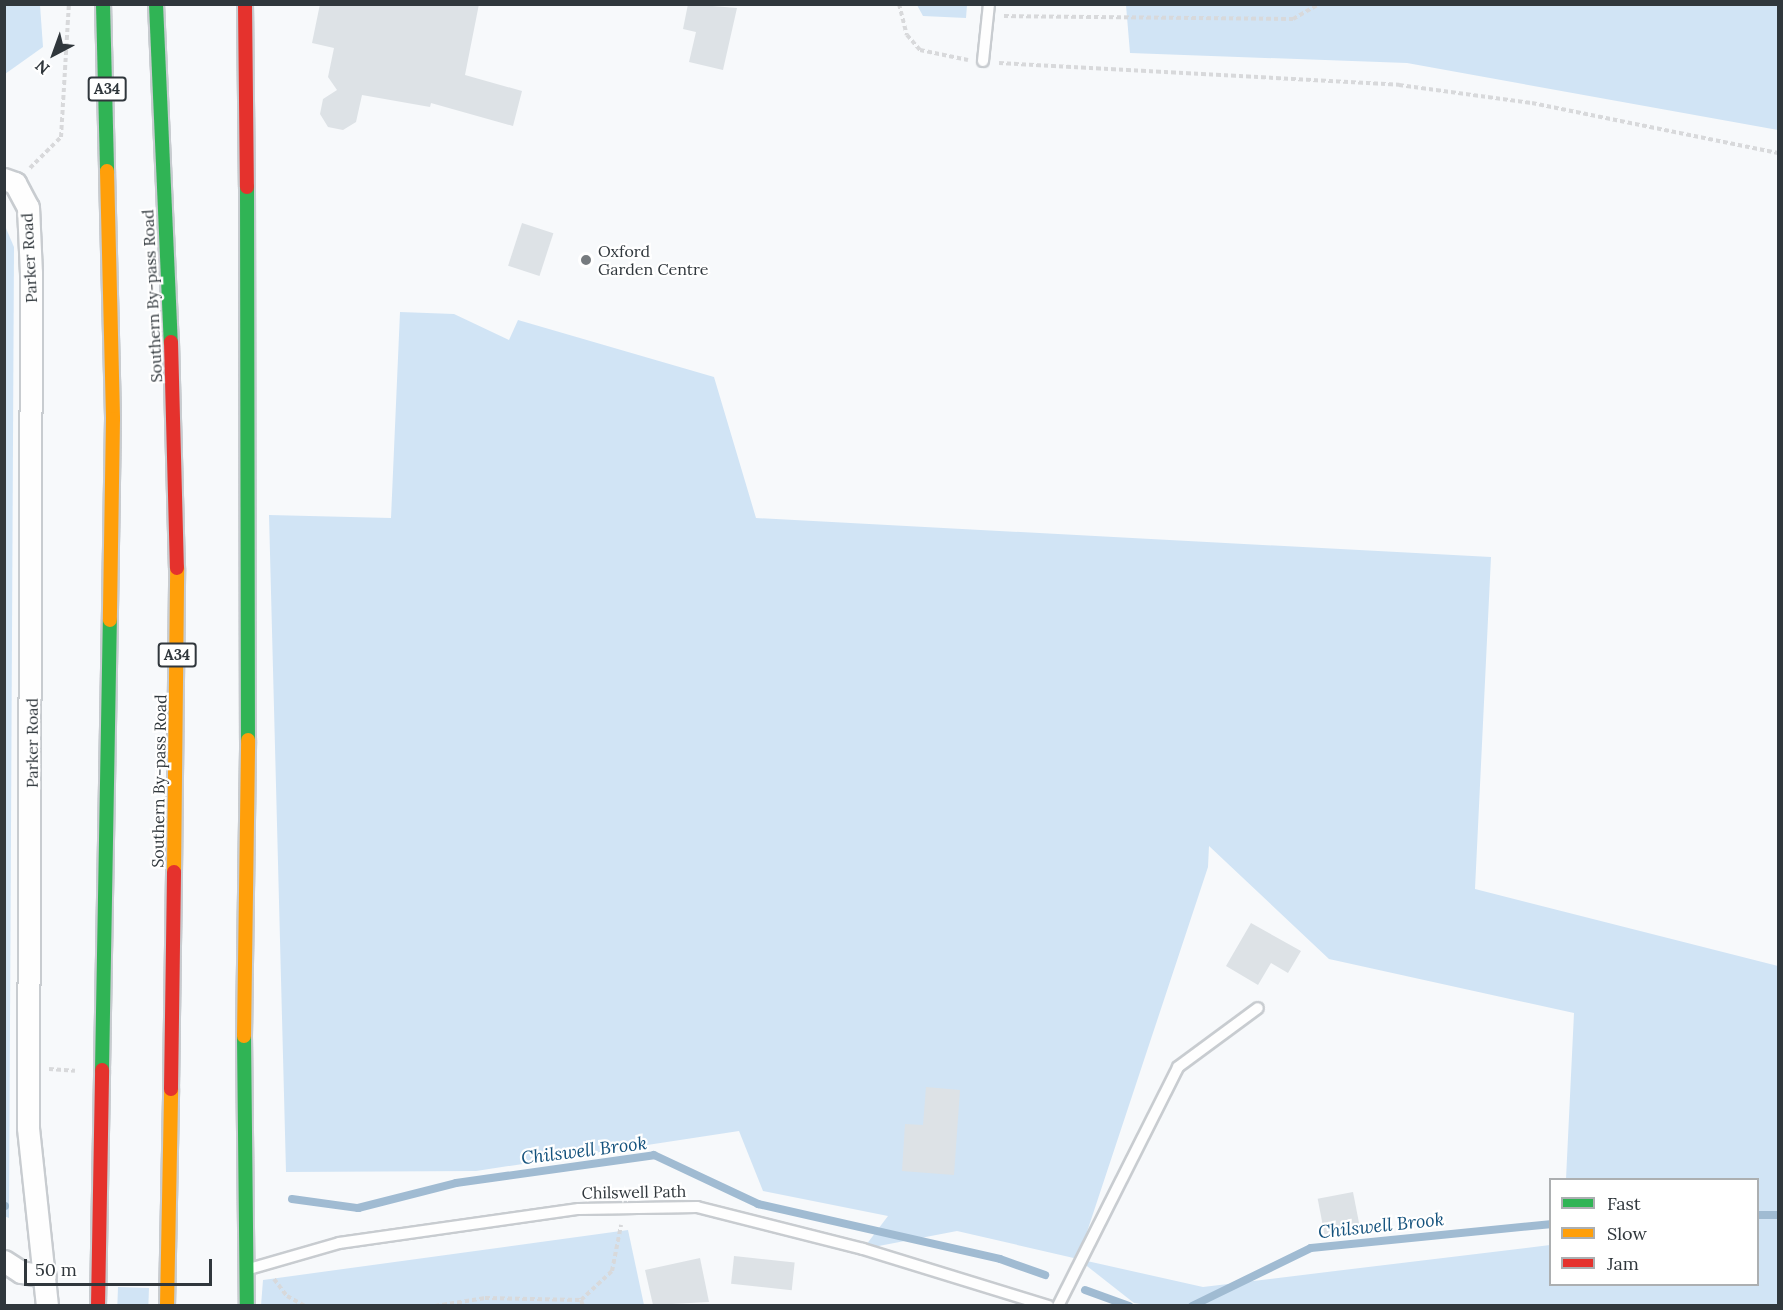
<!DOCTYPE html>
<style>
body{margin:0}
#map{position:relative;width:1783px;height:1310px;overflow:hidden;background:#f7f9fb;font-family:Lora,serif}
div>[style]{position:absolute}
.green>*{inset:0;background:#d1e4f5;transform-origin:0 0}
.stream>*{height:8px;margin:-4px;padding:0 4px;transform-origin:4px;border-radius:4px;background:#a0bbd2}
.building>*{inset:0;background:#dde2e6;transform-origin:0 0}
.path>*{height:4px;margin-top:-2px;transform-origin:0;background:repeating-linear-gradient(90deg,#d8d9db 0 4.5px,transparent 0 7.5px)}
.roads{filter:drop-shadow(2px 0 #c8ccd0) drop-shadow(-2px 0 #c8ccd0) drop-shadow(0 2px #c8ccd0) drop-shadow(0 -2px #c8ccd0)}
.lane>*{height:10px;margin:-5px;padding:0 5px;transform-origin:5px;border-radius:5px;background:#fefefe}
.street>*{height:21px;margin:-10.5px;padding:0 10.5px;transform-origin:10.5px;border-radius:10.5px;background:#fefefe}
.fast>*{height:14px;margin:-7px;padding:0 7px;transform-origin:7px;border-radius:7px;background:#30b455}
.slow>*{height:14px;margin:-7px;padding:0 7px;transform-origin:7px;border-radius:7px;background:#ff9f0a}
.jam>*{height:14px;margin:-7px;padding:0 7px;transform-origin:7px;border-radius:7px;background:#e5322d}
.dots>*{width:16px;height:16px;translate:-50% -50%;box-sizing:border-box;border:3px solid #fff;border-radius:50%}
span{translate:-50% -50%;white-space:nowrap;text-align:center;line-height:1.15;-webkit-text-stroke:4.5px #fff;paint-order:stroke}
.shield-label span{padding:2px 4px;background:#fff;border:2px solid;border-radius:4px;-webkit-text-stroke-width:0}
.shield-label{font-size:15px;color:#30373c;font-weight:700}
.poi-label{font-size:16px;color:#30373c}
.left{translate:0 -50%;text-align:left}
.street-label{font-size:16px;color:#30373c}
.water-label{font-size:18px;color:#14527d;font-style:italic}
.frame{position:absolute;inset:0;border:6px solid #30373c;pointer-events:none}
.legend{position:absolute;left:1549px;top:1178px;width:210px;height:108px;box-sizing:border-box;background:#fff;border:2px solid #acafb1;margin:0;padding:8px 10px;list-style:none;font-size:18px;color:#30373c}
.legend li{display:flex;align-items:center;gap:12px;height:30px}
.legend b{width:30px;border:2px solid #acafb1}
.north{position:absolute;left:24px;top:24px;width:60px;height:60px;-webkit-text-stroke:4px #fff;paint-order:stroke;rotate:221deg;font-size:16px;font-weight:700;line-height:24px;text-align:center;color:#30373c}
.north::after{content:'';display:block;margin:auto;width:21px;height:27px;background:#30373c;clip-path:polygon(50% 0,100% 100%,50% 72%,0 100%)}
.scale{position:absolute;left:24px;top:1259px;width:188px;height:27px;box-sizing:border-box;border:3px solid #30373c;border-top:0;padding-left:8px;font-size:18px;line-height:21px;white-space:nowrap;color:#30373c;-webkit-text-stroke:4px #fff;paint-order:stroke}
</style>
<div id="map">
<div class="green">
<i style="clip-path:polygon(5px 4px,40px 5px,43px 47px,5px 74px)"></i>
<i style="clip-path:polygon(917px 5px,967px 5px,966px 18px,923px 16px)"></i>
<i style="clip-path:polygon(1126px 5px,1778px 5px,1778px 130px,1407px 63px,1130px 53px)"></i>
<i style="clip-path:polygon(5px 226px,14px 247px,9px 1218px,4px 1216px)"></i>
<i style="clip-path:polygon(evenodd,400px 312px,454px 314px,509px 340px,518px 320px,714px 377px,756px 518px,1491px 557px,1475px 889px,1778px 966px,1778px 1305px,1148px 1305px,1134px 1303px,1078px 1259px,957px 1231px,863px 1249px,888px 1216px,763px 1191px,739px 1131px,476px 1171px,286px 1172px,269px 515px,391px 518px,400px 312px,1209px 846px,1329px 959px,1574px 1013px,1566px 1179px,1758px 1180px,1758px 1284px,1550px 1284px,1550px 1245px,1203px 1287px,1078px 1259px,1208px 867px,1209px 846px)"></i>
<i style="clip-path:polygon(628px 1230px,644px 1305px,261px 1306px,263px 1280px)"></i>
<i style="left:118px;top:1287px;width:31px;height:18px;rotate:2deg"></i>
</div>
<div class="stream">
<i style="left:292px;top:1199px;width:67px;rotate:7.8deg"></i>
<i style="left:358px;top:1208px;width:101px;rotate:-14.3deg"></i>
<i style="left:456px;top:1183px;width:200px;rotate:-8deg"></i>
<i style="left:654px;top:1155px;width:115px;rotate:25.2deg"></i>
<i style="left:758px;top:1204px;width:248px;rotate:12.8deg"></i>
<i style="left:1000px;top:1259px;width:48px;rotate:19.6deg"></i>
<i style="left:4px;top:1206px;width:1px"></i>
<i style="left:1758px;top:1215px;width:20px"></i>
<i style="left:1085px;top:1290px;width:47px;rotate:20deg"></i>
<i style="left:1192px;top:1306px;width:132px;rotate:-26deg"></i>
<i style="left:1311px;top:1248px;width:240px;rotate:-5.7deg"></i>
</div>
<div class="building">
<i style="clip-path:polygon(320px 4px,479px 4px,465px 75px,522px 91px,513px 126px,431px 103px,430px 107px,362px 95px,356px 122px,343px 130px,328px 127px,320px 114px,323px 99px,337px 90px,328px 77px,334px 48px,312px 43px)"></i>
<i style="clip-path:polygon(688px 4px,737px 8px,723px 70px,689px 62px,696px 32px,683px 29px)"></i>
<i style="left:522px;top:223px;width:33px;height:45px;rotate:18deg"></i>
<i style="clip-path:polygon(1251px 923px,1301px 951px,1288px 973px,1271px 963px,1258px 985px,1226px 966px)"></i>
<i style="clip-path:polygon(926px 1087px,960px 1090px,954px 1175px,902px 1171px,905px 1124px,923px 1125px)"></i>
<i style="left:1353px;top:1192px;width:36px;height:36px;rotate:79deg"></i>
<i style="left:734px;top:1256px;width:61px;height:28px;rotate:6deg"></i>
<i style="clip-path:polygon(700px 1258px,709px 1302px,653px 1305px,645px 1270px)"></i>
</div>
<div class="path">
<i style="left:899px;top:4px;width:32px;rotate:76deg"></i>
<i style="left:907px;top:35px;width:20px;rotate:49deg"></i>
<i style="left:920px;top:50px;width:49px;rotate:11.8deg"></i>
<i style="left:1004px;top:16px;width:289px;rotate:0.6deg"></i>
<i style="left:1293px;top:19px;width:30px;rotate:-30deg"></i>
<i style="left:999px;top:63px;width:401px;rotate:3.1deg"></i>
<i style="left:1399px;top:85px;width:134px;rotate:7.7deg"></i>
<i style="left:1532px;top:103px;width:251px;rotate:11.5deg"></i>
<i style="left:30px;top:168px;width:44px;rotate:-45deg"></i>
<i style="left:61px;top:137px;width:133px;rotate:-86.6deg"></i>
<i style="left:49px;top:1069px;width:26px;rotate:4deg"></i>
<i style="left:274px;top:1279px;width:21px;rotate:53deg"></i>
<i style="left:287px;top:1296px;width:21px;rotate:29deg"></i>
<i style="left:581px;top:1300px;width:42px;rotate:-43.1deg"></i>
<i style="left:612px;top:1271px;width:47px;rotate:-78.9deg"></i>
<i style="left:435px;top:1306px;width:51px;rotate:-9.1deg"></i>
<i style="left:485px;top:1298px;width:96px;rotate:1.2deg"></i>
<i style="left:581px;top:1300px;width:6px;rotate:72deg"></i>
</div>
<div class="roads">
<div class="lane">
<i style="left:983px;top:61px;width:57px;rotate:-84deg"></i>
<i style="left:249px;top:1269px;width:94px;rotate:-16.1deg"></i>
<i style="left:339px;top:1243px;width:242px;rotate:-8.1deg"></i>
<i style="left:579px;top:1209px;width:118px;rotate:-1deg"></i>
<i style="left:697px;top:1207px;width:171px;rotate:14.2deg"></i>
<i style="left:863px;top:1249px;width:194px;rotate:17.1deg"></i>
<i style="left:1058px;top:1306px;width:267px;rotate:-63.3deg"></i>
<i style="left:1178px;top:1067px;width:99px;rotate:-36.4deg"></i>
</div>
<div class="street">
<i style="left:4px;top:179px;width:12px;rotate:20deg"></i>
<i style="left:15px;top:183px;width:27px;rotate:62deg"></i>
<i style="left:28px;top:207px;width:66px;rotate:87.4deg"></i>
<i style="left:31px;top:273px;width:855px;rotate:90.2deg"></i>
<i style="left:28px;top:1128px;width:179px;rotate:83.9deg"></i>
<i style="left:4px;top:1261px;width:20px;rotate:33deg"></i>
<i style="left:21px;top:1272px;width:24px;rotate:9deg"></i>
</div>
<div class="fast">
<i style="left:103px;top:4px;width:167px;rotate:88.6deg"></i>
<i style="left:156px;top:4px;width:338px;rotate:87.5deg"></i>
<i style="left:247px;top:187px;width:553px;rotate:89.9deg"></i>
<i style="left:244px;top:1036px;width:270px;rotate:89.4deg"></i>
<i style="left:102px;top:1070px;width:450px;rotate:-89deg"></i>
</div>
<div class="slow">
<i style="left:107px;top:171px;width:248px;rotate:88.6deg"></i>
<i style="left:113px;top:419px;width:201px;rotate:90.9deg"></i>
<i style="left:174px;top:872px;width:304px;rotate:-89.4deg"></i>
<i style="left:244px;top:1036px;width:296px;rotate:-89.2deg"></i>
<i style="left:167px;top:1306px;width:217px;rotate:-88.9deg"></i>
</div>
<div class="jam">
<i style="left:245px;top:4px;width:183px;rotate:89.4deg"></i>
<i style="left:171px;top:342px;width:226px;rotate:88.5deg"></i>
<i style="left:171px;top:1089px;width:217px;rotate:-89.2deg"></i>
<i style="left:98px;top:1306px;width:236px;rotate:-89deg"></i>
</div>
</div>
<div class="dots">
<i style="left:586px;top:260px;background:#767b7f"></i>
</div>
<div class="shield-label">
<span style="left:107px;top:89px">A34</span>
<span style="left:177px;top:655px">A34</span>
</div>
<div class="poi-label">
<span class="left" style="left:598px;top:260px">Oxford<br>Garden Centre</span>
</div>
<div class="street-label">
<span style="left:29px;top:258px;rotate:-93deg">Parker Road</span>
<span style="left:152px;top:296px;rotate:-93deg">Southern By-pass Road</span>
<span style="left:32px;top:743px;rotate:-90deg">Parker Road</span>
<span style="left:159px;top:781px;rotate:-89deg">Southern By-pass Road</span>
<span style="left:634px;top:1192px;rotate:-1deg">Chilswell Path</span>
</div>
<div class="water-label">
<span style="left:584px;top:1151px;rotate:-7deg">Chilswell Brook</span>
<span style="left:1381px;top:1226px;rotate:-6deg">Chilswell Brook</span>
</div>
<div class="frame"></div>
<ul class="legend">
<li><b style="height:8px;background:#30b455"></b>Fast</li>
<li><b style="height:8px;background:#ff9f0a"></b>Slow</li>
<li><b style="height:8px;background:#e5322d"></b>Jam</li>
</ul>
<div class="north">N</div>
<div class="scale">50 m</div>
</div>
